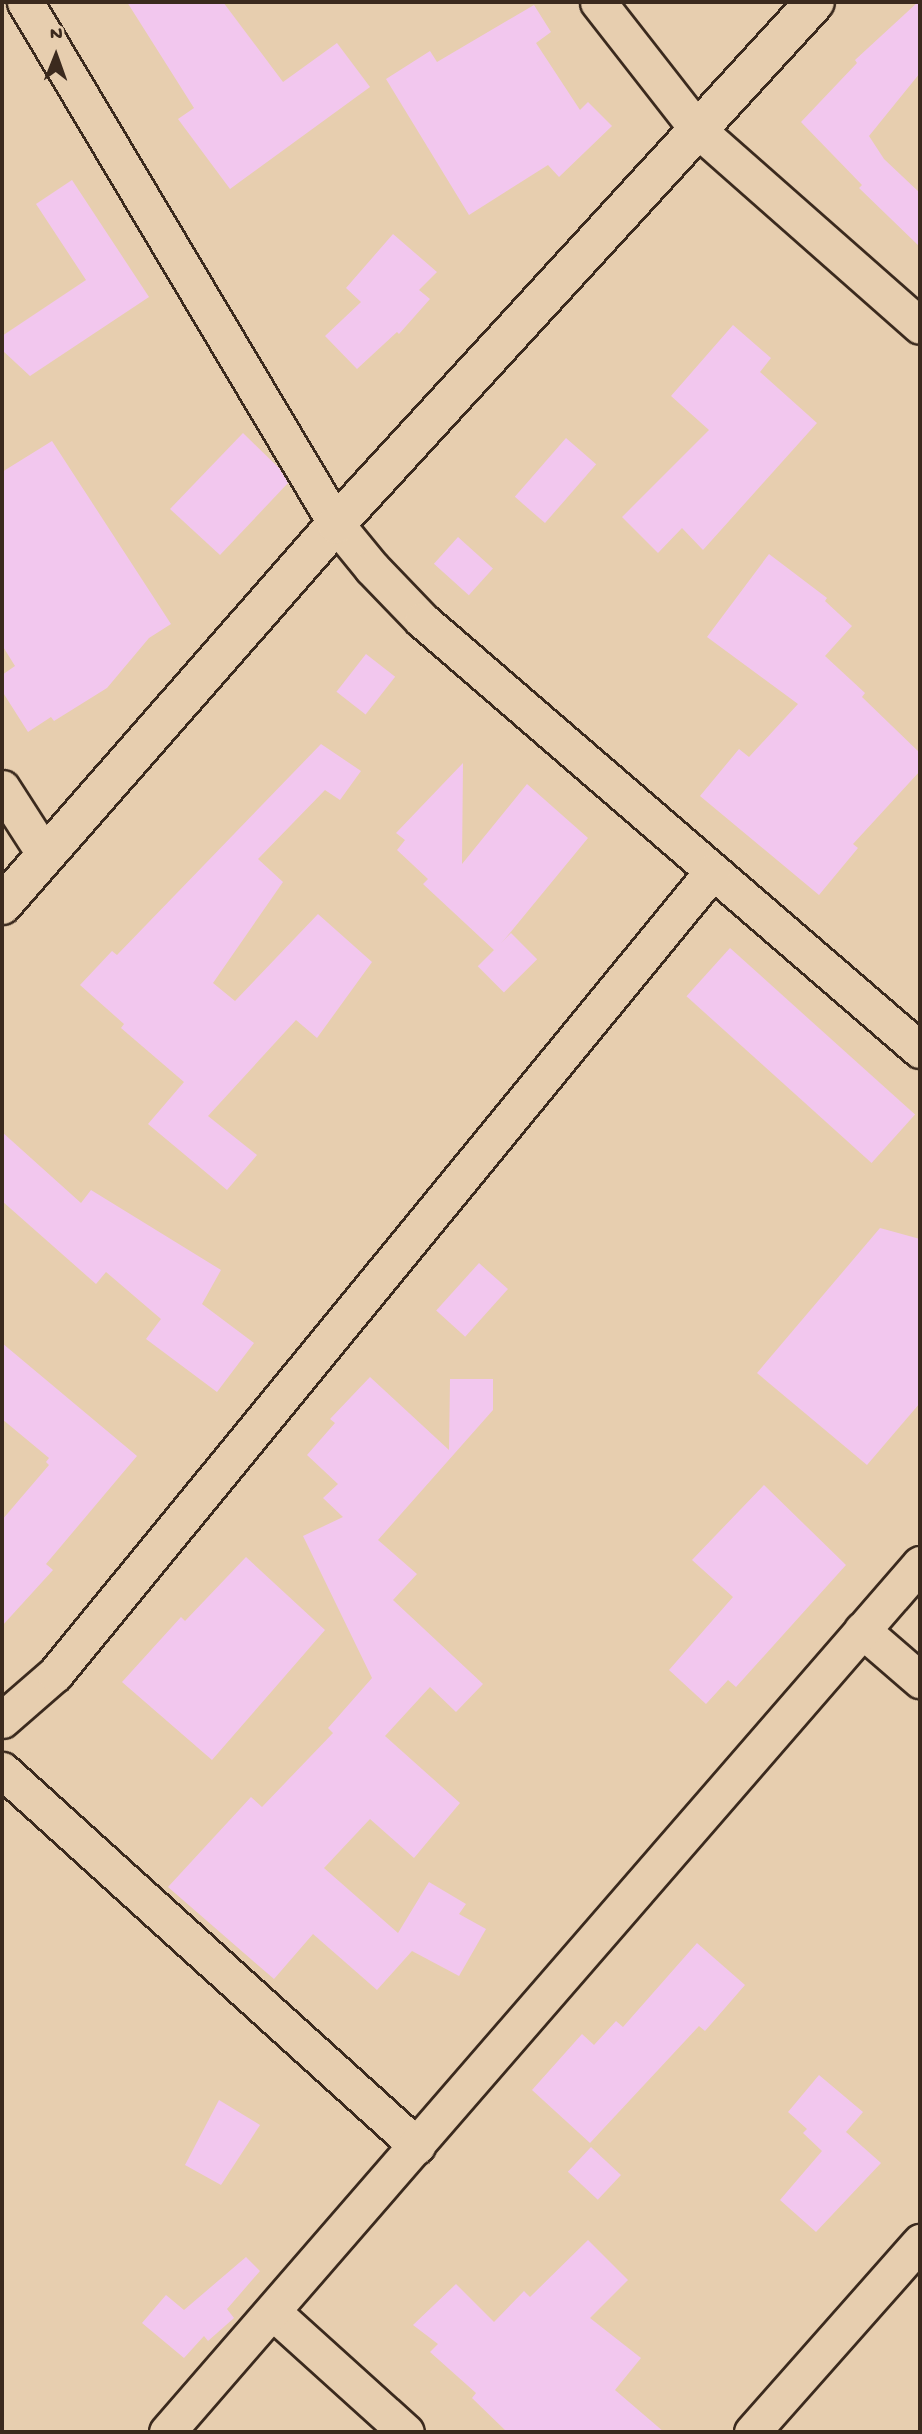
<!DOCTYPE html>
<style>
body{margin:0}
#map{position:relative;width:922px;height:2434px;overflow:hidden;background:#e7ceaf;font-family:"Gochi Hand",sans-serif}
div>[style]{position:absolute}
.building>*{inset:0;background:#f2c7ee;transform-origin:0 0}
.roads{filter:drop-shadow(2px 0 #3b2a1e) drop-shadow(-2px 0 #3b2a1e) drop-shadow(0 2px #3b2a1e) drop-shadow(0 -2px #3b2a1e)}
.minor>*{height:35px;margin:-17.5px;padding:0 17.5px;transform-origin:17.5px;border-radius:17.5px;background:#e7ceaf}
.tertiary>*{height:38px;margin:-19px;padding:0 19px;transform-origin:19px;border-radius:19px;background:#e7ceaf}
span{translate:-50% -50%;white-space:nowrap;text-align:center;line-height:1.15;-webkit-text-stroke:5px #e7ceaf;paint-order:stroke}
.frame{position:absolute;inset:0;border:4px solid #3b2a1e;pointer-events:none}
.north{position:absolute;left:21px;top:21px;width:70px;height:70px;-webkit-text-stroke:5px #e7ceaf;paint-order:stroke;rotate:1deg;font-size:19px;font-weight:700;line-height:28px;text-align:center;color:#3b2a1e}
.north::after{content:'';display:block;margin:auto;width:24px;height:32px;background:#3b2a1e;clip-path:polygon(50% 0,100% 100%,50% 72%,0 100%)}
</style>
<div id="map">
<div class="building">
<i style="clip-path:polygon(127px 2px,223px 2px,283px 82px,337px 43px,370px 87px,230px 189px,178px 119px,194px 108px)"></i>
<i style="clip-path:polygon(918px 2px,920px 73px,869px 136px,884px 159px,920px 193px,920px 247px,859px 188px,862px 185px,801px 122px,857px 63px,855px 60px)"></i>
<i style="clip-path:polygon(534px 5px,551px 32px,536px 43px,580px 110px,588px 102px,612px 126px,559px 177px,548px 165px,469px 215px,386px 79px,430px 51px,437px 62px)"></i>
<i style="clip-path:polygon(72px 180px,149px 297px,30px 376px,2px 350px,2px 336px,86px 280px,36px 204px)"></i>
<i style="clip-path:polygon(393px 234px,437px 272px,419px 290px,430px 299px,399px 334px,397px 332px,357px 369px,325px 336px,361px 302px,346px 288px)"></i>
<i style="clip-path:polygon(733px 325px,771px 358px,760px 372px,817px 423px,703px 550px,682px 528px,658px 553px,622px 517px,709px 430px,671px 396px)"></i>
<i style="clip-path:polygon(243px 433px,279px 468px,288px 483px,220px 555px,170px 509px)"></i>
<i style="left:566px;top:438px;width:40px;height:78px;rotate:41deg"></i>
<i style="clip-path:polygon(52px 441px,171px 624px,149px 638px,107px 688px,54px 721px,51px 717px,28px 732px,2px 691px,2px 675px,15px 666px,2px 645px,2px 472px)"></i>
<i style="left:458px;top:537px;width:47px;height:36px;rotate:42deg"></i>
<i style="clip-path:polygon(769px 554px,827px 598px,825px 601px,852px 626px,825px 656px,865px 693px,862px 697px,920px 753px,920px 771px,853px 844px,858px 848px,819px 895px,700px 796px,739px 749px,749px 757px,798px 704px,707px 637px)"></i>
<i style="left:366px;top:654px;width:37px;height:48px;rotate:38deg"></i>
<i style="clip-path:polygon(321px 744px,361px 771px,340px 800px,325px 790px,258px 859px,283px 882px,213px 983px,235px 1001px,318px 914px,372px 962px,317px 1038px,296px 1020px,208px 1116px,257px 1155px,227px 1190px,148px 1124px,184px 1082px,121px 1028px,124px 1024px,80px 985px,112px 951px,117px 955px)"></i>
<i style="clip-path:polygon(463px 763px,462px 864px,527px 784px,588px 838px,495px 951px,423px 884px,428px 879px,397px 850px,405px 840px,396px 833px)"></i>
<i style="left:511px;top:933px;width:37px;height:47px;rotate:45deg"></i>
<i style="left:730px;top:948px;width:249px;height:65px;rotate:42deg"></i>
<i style="clip-path:polygon(2px 1132px,81px 1203px,91px 1190px,221px 1270px,202px 1304px,254px 1343px,217px 1392px,146px 1339px,161px 1319px,106px 1272px,96px 1284px,2px 1201px)"></i>
<i style="clip-path:polygon(880px 1228px,920px 1239px,920px 1403px,867px 1465px,757px 1373px)"></i>
<i style="left:479px;top:1263px;width:39px;height:64px;rotate:42deg"></i>
<i style="clip-path:polygon(2px 1343px,137px 1456px,46px 1564px,53px 1570px,2px 1626px,2px 1520px,49px 1465px,46px 1462px,49px 1458px,2px 1419px)"></i>
<i style="clip-path:polygon(370px 1377px,449px 1450px,450px 1379px,493px 1379px,493px 1410px,378px 1540px,417px 1574px,393px 1600px,483px 1684px,456px 1712px,430px 1687px,385px 1736px,460px 1803px,414px 1858px,370px 1819px,324px 1868px,398px 1933px,429px 1882px,466px 1904px,459px 1914px,486px 1929px,459px 1976px,412px 1951px,377px 1990px,313px 1934px,274px 1979px,168px 1887px,251px 1797px,262px 1807px,333px 1733px,328px 1728px,372px 1678px,303px 1536px,343px 1517px,323px 1498px,338px 1484px,307px 1455px,335px 1423px,330px 1419px)"></i>
<i style="clip-path:polygon(764px 1485px,846px 1565px,736px 1687px,728px 1680px,706px 1704px,669px 1670px,733px 1597px,692px 1560px)"></i>
<i style="clip-path:polygon(246px 1557px,325px 1630px,212px 1760px,122px 1682px,181px 1617px,185px 1621px)"></i>
<i style="clip-path:polygon(697px 1943px,745px 1985px,705px 2031px,699px 2026px,590px 2143px,532px 2090px,582px 2034px,594px 2045px,616px 2021px,623px 2027px)"></i>
<i style="clip-path:polygon(819px 2075px,863px 2112px,846px 2132px,881px 2163px,816px 2232px,780px 2200px,822px 2151px,803px 2133px,807px 2129px,788px 2112px)"></i>
<i style="clip-path:polygon(219px 2100px,260px 2125px,221px 2185px,185px 2165px)"></i>
<i style="left:591px;top:2147px;width:41px;height:34px;rotate:43deg"></i>
<i style="clip-path:polygon(588px 2240px,628px 2280px,590px 2318px,641px 2358px,615px 2390px,664px 2432px,507px 2432px,472px 2398px,476px 2393px,430px 2352px,438px 2344px,413px 2325px,456px 2284px,494px 2322px,524px 2291px,530px 2297px)"></i>
<i style="clip-path:polygon(246px 2257px,260px 2271px,227px 2309px,234px 2318px,208px 2341px,204px 2336px,184px 2358px,142px 2323px,166px 2295px,184px 2310px)"></i>
</div>
<div class="roads">
<div class="minor">
<i style="left:25px;top:2px;width:608px;rotate:59.21deg"></i>
<i style="left:336px;top:524px;width:57px;rotate:50.7deg"></i>
<i style="left:372px;top:568px;width:72px;rotate:46.1deg"></i>
<i style="left:422px;top:620px;width:658px;rotate:40.81deg"></i>
<i style="left:598px;top:2px;width:162px;rotate:52deg"></i>
<i style="left:698px;top:130px;width:296px;rotate:41.4deg"></i>
<i style="left:2px;top:788px;width:80px;rotate:57.3deg"></i>
<i style="left:862px;top:1630px;width:77px;rotate:40.8deg"></i>
<i style="left:2px;top:1720px;width:70px;rotate:-41deg"></i>
<i style="left:55px;top:1674px;width:1037px;rotate:-50.68deg"></i>
<i style="left:2px;top:1770px;width:560px;rotate:42.18deg"></i>
<i style="left:273px;top:2312px;width:179px;rotate:42.1deg"></i>
<i style="left:167px;top:2432px;width:1149px;rotate:-49.06deg"></i>
<i style="left:752px;top:2432px;width:254px;rotate:-48.5deg"></i>
</div>
<div class="tertiary">
<i style="left:2px;top:905px;width:507px;rotate:-48.76deg"></i>
<i style="left:336px;top:524px;width:708px;rotate:-47.46deg"></i>
</div>
</div>
<div class="frame"></div>
<div class="north">N</div>
</div>
